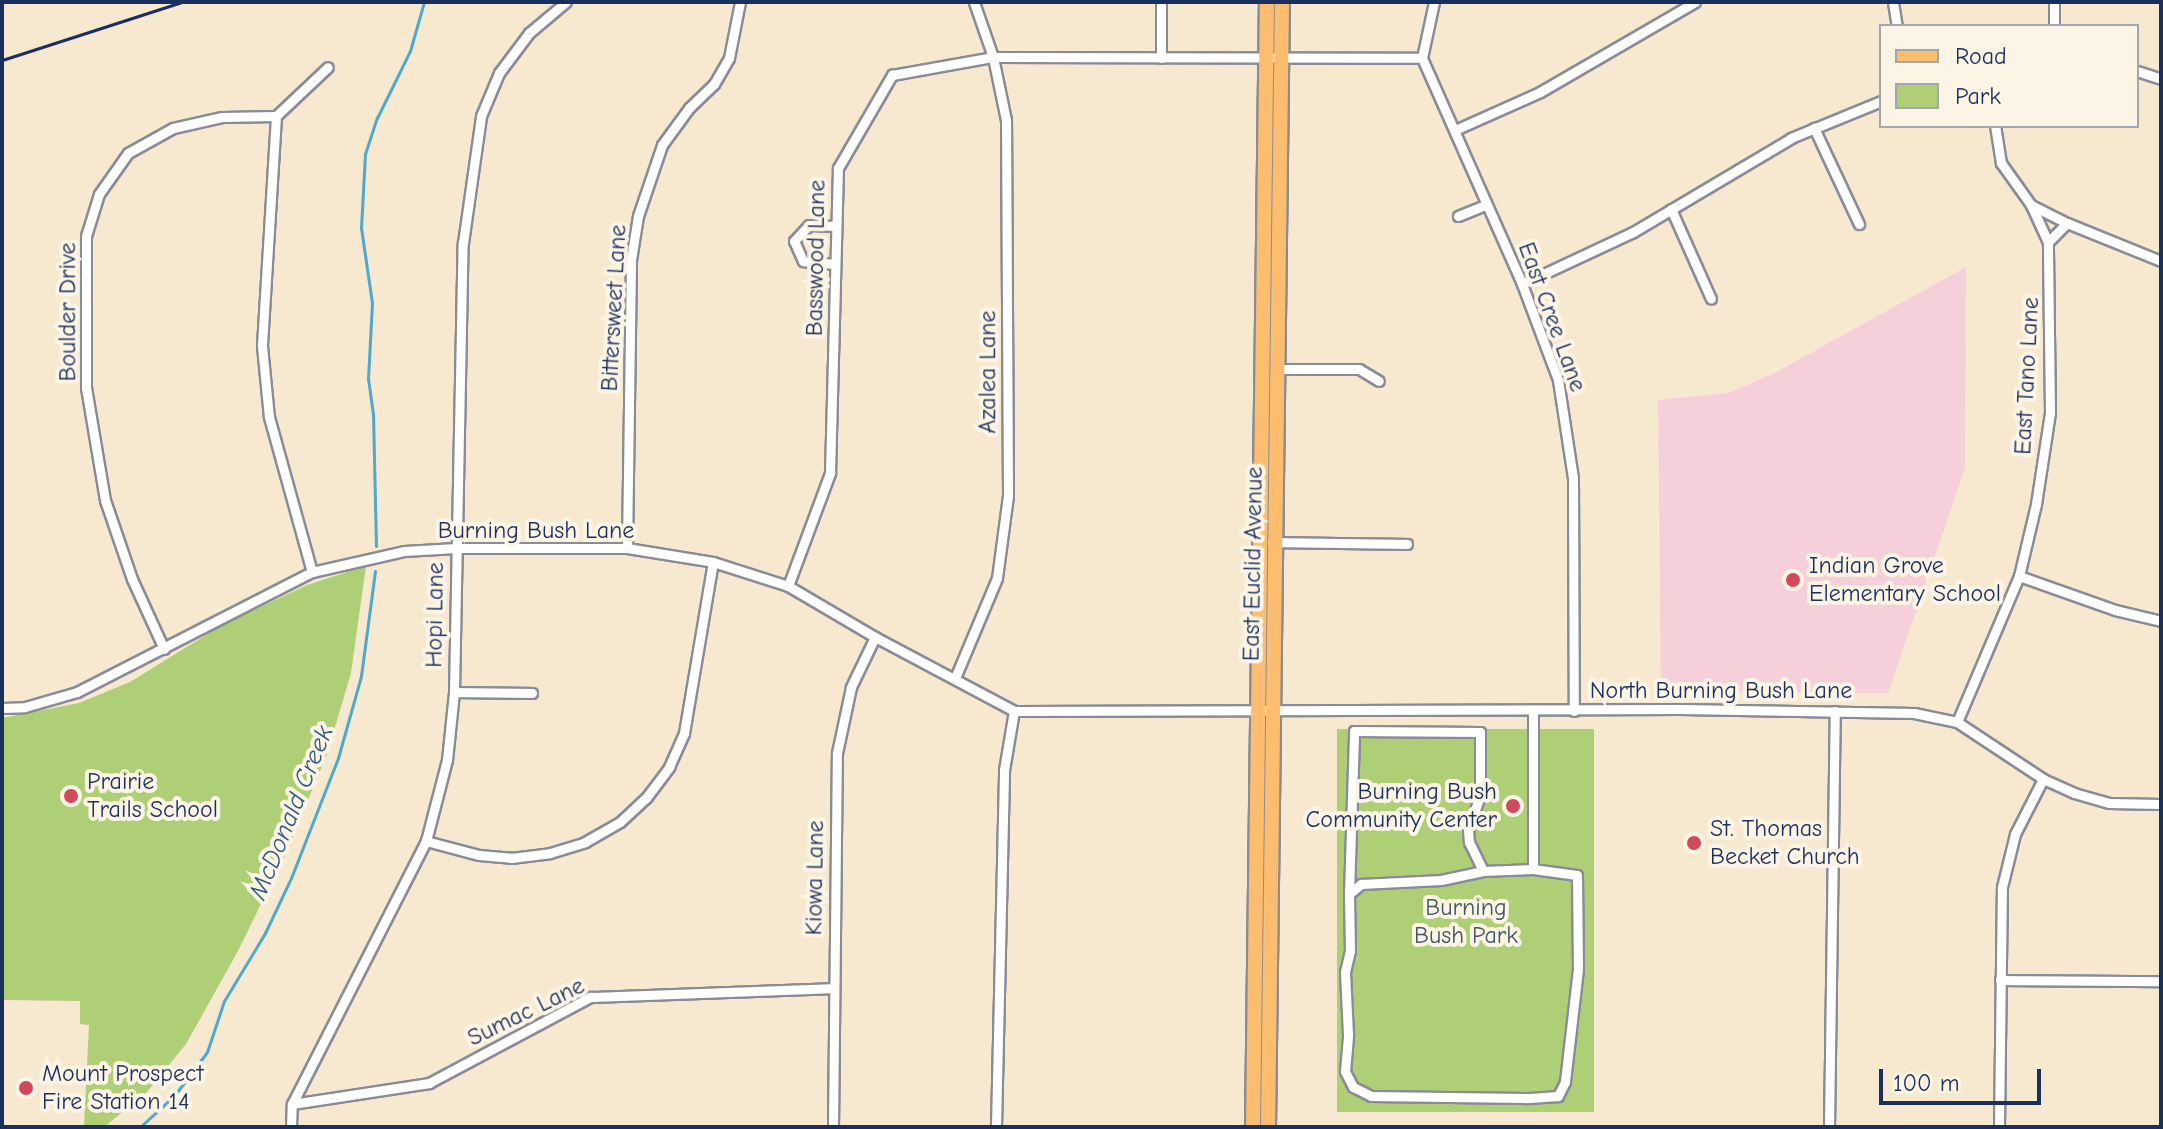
<!DOCTYPE html>
<style>
body{margin:0}
#map{position:relative;width:2163px;height:1129px;overflow:hidden;background:#f7e8d0;font-family:"Comic Neue",sans-serif}
div>[style]{position:absolute}
.built>*{inset:0;background:#f5cfda}
.green>*{inset:0;background:#afcf77;transform-origin:0 0}
.stream>*{height:3px;margin:-1.5px;padding:0 1.5px;transform-origin:1.5px;border-radius:1.5px;background:#4ea9cc}
.roads{filter:drop-shadow(2px 0 #898c97) drop-shadow(-2px 0 #898c97) drop-shadow(0 2px #898c97) drop-shadow(0 -2px #898c97)}
.street>*{height:9px;margin:-4.5px;padding:0 4.5px;transform-origin:4.5px;border-radius:4.5px;background:#fff}
.primary>*{height:14px;margin:-7px;padding:0 7px;transform-origin:7px;border-radius:7px;background:#fcbd6e}
.rail>*{height:3px;margin:-1.5px;padding:0 1.5px;transform-origin:1.5px;border-radius:1.5px;background:#1b2f5e}
.dots>*{width:22px;height:22px;translate:-50% -50%;box-sizing:border-box;border:4px solid #fcf5e5;border-radius:50%}
span{translate:-50% -50%;white-space:nowrap;text-align:center;line-height:1.15;-webkit-text-stroke:8px #fcf5e5;paint-order:stroke}
.street-label{font-size:24px;color:#1b2f5e}
.poi-label{font-size:24px;color:#1b2f5e}
.left{translate:0 -50%;text-align:left}
.right{translate:-100% -50%;text-align:right}
.park-label{font-size:24px;color:#405764}
.water-label{font-size:26px;color:#2d5a84;font-style:italic}
.frame{position:absolute;inset:0;border:4px solid #1b2f5e;pointer-events:none}
.legend{position:absolute;left:1879px;top:24px;width:260px;height:104px;box-sizing:border-box;background:#fcf5e5;border:2px solid #a2a6af;margin:0;padding:10px 14px;list-style:none;font-size:24px;color:#1b2f5e}
.legend li{display:flex;align-items:center;gap:16px;height:40px}
.legend b{width:40px;border:2px solid #a2a6af}
.scale{position:absolute;left:1879px;top:1069px;width:162px;height:36px;box-sizing:border-box;border:4px solid #1b2f5e;border-top:0;padding-left:10px;font-size:24px;line-height:28px;white-space:nowrap;color:#1b2f5e;-webkit-text-stroke:6px #fcf5e5;paint-order:stroke}
</style>
<div id="map">
<div class="built">
<i style="clip-path:polygon(1966px 267px,1965px 468px,1888px 693px,1661px 692px,1658px 400px,1728px 393px,1775px 373px)"></i>
</div>
<div class="green">
<i style="clip-path:polygon(366px 566px,351px 673px,327px 754px,286px 853px,238px 951px,186px 1044px,147px 1092px,104px 1127px,84px 1127px,89px 1025px,80px 1024px,80px 1001px,2px 1000px,2px 718px,79px 703px,130px 682px,219px 627px,307px 585px)"></i>
<i style="left:1594px;top:729px;width:383px;height:257px;rotate:90deg"></i>
</div>
<div class="stream">
<i style="left:376px;top:546px;width:132px;rotate:-91.3deg"></i>
<i style="left:373px;top:414px;width:35px;rotate:-98deg"></i>
<i style="left:368px;top:379px;width:76px;rotate:-87deg"></i>
<i style="left:372px;top:303px;width:76px;rotate:-98.3deg"></i>
<i style="left:361px;top:228px;width:74px;rotate:-86.9deg"></i>
<i style="left:365px;top:154px;width:38px;rotate:-72deg"></i>
<i style="left:377px;top:118px;width:75px;rotate:-63.8deg"></i>
<i style="left:410px;top:51px;width:51px;rotate:-74.1deg"></i>
<i style="left:140px;top:1127px;width:46px;rotate:-42.4deg"></i>
<i style="left:174px;top:1096px;width:55px;rotate:-53.1deg"></i>
<i style="left:207px;top:1052px;width:54px;rotate:-71.6deg"></i>
<i style="left:224px;top:1001px;width:79px;rotate:-58.9deg"></i>
<i style="left:265px;top:933px;width:61px;rotate:-64.7deg"></i>
<i style="left:291px;top:878px;width:129px;rotate:-68.6deg"></i>
<i style="left:338px;top:758px;width:85px;rotate:-74.3deg"></i>
<i style="left:361px;top:676px;width:106px;rotate:-82.4deg"></i>
</div>
<div class="roads">
<div class="street">
<i style="left:1161px;top:2px;width:56px;rotate:90deg"></i>
<i style="left:1434px;top:2px;width:57px;rotate:102.1deg"></i>
<i style="left:1422px;top:58px;width:247px;rotate:66.1deg"></i>
<i style="left:1522px;top:284px;width:103px;rotate:69.4deg"></i>
<i style="left:1558px;top:380px;width:99px;rotate:81.3deg"></i>
<i style="left:1573px;top:478px;width:233px;rotate:89.8deg"></i>
<i style="left:1893px;top:2px;width:24px;rotate:81deg"></i>
<i style="left:2054px;top:26px;width:24px;rotate:-90deg"></i>
<i style="left:2137px;top:71px;width:25px;rotate:18deg"></i>
<i style="left:276px;top:116px;width:230px;rotate:93.5deg"></i>
<i style="left:262px;top:346px;width:71px;rotate:84.4deg"></i>
<i style="left:269px;top:417px;width:161px;rotate:74.5deg"></i>
<i style="left:1814px;top:128px;width:106px;rotate:64.9deg"></i>
<i style="left:1455px;top:130px;width:93px;rotate:-24.1deg"></i>
<i style="left:1540px;top:92px;width:179px;rotate:-30.1deg"></i>
<i style="left:2031px;top:205px;width:40px;rotate:26.6deg"></i>
<i style="left:2067px;top:223px;width:101px;rotate:22deg"></i>
<i style="left:1671px;top:209px;width:98px;rotate:66deg"></i>
<i style="left:1458px;top:216px;width:31px;rotate:-22deg"></i>
<i style="left:2048px;top:242px;width:27px;rotate:-45deg"></i>
<i style="left:835px;top:264px;width:32px;rotate:-175deg"></i>
<i style="left:803px;top:261px;width:22px;rotate:-114deg"></i>
<i style="left:794px;top:241px;width:22px;rotate:-47deg"></i>
<i style="left:809px;top:225px;width:27px;rotate:2deg"></i>
<i style="left:1522px;top:284px;width:123px;rotate:-25.1deg"></i>
<i style="left:1633px;top:232px;width:184px;rotate:-30.7deg"></i>
<i style="left:1791px;top:138px;width:97px;rotate:-22.3deg"></i>
<i style="left:1275px;top:369px;width:84px"></i>
<i style="left:1359px;top:369px;width:23px;rotate:31deg"></i>
<i style="left:1272px;top:542px;width:135px;rotate:0.8deg"></i>
<i style="left:627px;top:548px;width:288px;rotate:-89.2deg"></i>
<i style="left:631px;top:260px;width:45px;rotate:-81deg"></i>
<i style="left:638px;top:216px;width:75px;rotate:-71.3deg"></i>
<i style="left:662px;top:145px;width:46px;rotate:-53.9deg"></i>
<i style="left:689px;top:108px;width:35px;rotate:-44deg"></i>
<i style="left:714px;top:84px;width:30px;rotate:-60deg"></i>
<i style="left:729px;top:58px;width:57px;rotate:-78.9deg"></i>
<i style="left:2019px;top:576px;width:102px;rotate:19.5deg"></i>
<i style="left:2115px;top:610px;width:47px;rotate:13.4deg"></i>
<i style="left:788px;top:586px;width:121px;rotate:-69.6deg"></i>
<i style="left:830px;top:473px;width:305px;rotate:-88.5deg"></i>
<i style="left:838px;top:168px;width:108px;rotate:-59.9deg"></i>
<i style="left:892px;top:75px;width:103px;rotate:-10.1deg"></i>
<i style="left:993px;top:57px;width:429px;rotate:0.1deg"></i>
<i style="left:164px;top:649px;width:77px;rotate:-114.6deg"></i>
<i style="left:132px;top:579px;width:83px;rotate:-108.9deg"></i>
<i style="left:105px;top:500px;width:114px;rotate:-99.6deg"></i>
<i style="left:86px;top:388px;width:152px;rotate:-90deg"></i>
<i style="left:86px;top:236px;width:44px;rotate:-72.8deg"></i>
<i style="left:99px;top:194px;width:50px;rotate:-54.7deg"></i>
<i style="left:128px;top:153px;width:51px;rotate:-29.1deg"></i>
<i style="left:173px;top:128px;width:50px;rotate:-12.7deg"></i>
<i style="left:222px;top:117px;width:54px;rotate:-1.1deg"></i>
<i style="left:276px;top:116px;width:71px;rotate:-43.3deg"></i>
<i style="left:955px;top:678px;width:108px;rotate:-67.2deg"></i>
<i style="left:997px;top:578px;width:83px;rotate:-82.4deg"></i>
<i style="left:1008px;top:496px;width:376px;rotate:-90.3deg"></i>
<i style="left:1006px;top:120px;width:64px;rotate:-101.7deg"></i>
<i style="left:993px;top:57px;width:58px;rotate:-109.1deg"></i>
<i style="left:454px;top:692px;width:78px;rotate:0.7deg"></i>
<i style="left:2px;top:708px;width:23px;rotate:-2deg"></i>
<i style="left:25px;top:707px;width:54px;rotate:-16.1deg"></i>
<i style="left:77px;top:692px;width:264px;rotate:-27.1deg"></i>
<i style="left:312px;top:572px;width:94px;rotate:-12.9deg"></i>
<i style="left:404px;top:551px;width:52px;rotate:-3.3deg"></i>
<i style="left:456px;top:548px;width:171px"></i>
<i style="left:627px;top:548px;width:87px;rotate:9.2deg"></i>
<i style="left:713px;top:562px;width:79px;rotate:17.7deg"></i>
<i style="left:788px;top:586px;width:101px;rotate:30.4deg"></i>
<i style="left:875px;top:637px;width:157px;rotate:28deg"></i>
<i style="left:1014px;top:711px;width:666px;rotate:-0.17deg"></i>
<i style="left:1680px;top:709px;width:234px;rotate:1deg"></i>
<i style="left:1914px;top:713px;width:44px;rotate:11.8deg"></i>
<i style="left:1957px;top:722px;width:103px;rotate:33.5deg"></i>
<i style="left:2043px;top:779px;width:34px;rotate:24deg"></i>
<i style="left:2074px;top:793px;width:36px;rotate:16deg"></i>
<i style="left:2109px;top:803px;width:52px;rotate:1.1deg"></i>
<i style="left:1533px;top:711px;width:158px;rotate:90deg"></i>
<i style="left:1533px;top:869px;width:44px;rotate:7.8deg"></i>
<i style="left:1577px;top:875px;width:94px;rotate:89.4deg"></i>
<i style="left:1578px;top:969px;width:114px;rotate:96.6deg"></i>
<i style="left:1565px;top:1082px;width:16px;rotate:117deg"></i>
<i style="left:1558px;top:1096px;width:32px;rotate:176deg"></i>
<i style="left:1526px;top:1098px;width:155px;rotate:-179.3deg"></i>
<i style="left:1371px;top:1096px;width:20px;rotate:-153deg"></i>
<i style="left:1353px;top:1087px;width:18px;rotate:-117deg"></i>
<i style="left:1345px;top:1071px;width:37px;rotate:-85deg"></i>
<i style="left:1348px;top:1034px;width:62px;rotate:-92.8deg"></i>
<i style="left:1345px;top:972px;width:22px;rotate:-77deg"></i>
<i style="left:1350px;top:951px;width:57px;rotate:-91deg"></i>
<i style="left:1349px;top:894px;width:16px;rotate:-40deg"></i>
<i style="left:1361px;top:884px;width:80px;rotate:-2.9deg"></i>
<i style="left:1441px;top:880px;width:43px;rotate:-12.1deg"></i>
<i style="left:1483px;top:871px;width:50px;rotate:-2.3deg"></i>
<i style="left:1957px;top:722px;width:159px;rotate:-67deg"></i>
<i style="left:2019px;top:576px;width:74px;rotate:-76.7deg"></i>
<i style="left:2036px;top:504px;width:92px;rotate:-81.3deg"></i>
<i style="left:2050px;top:413px;width:171px;rotate:-90.7deg"></i>
<i style="left:2048px;top:242px;width:41px;rotate:-114.7deg"></i>
<i style="left:2031px;top:205px;width:52px;rotate:-125.5deg"></i>
<i style="left:2001px;top:163px;width:37px;rotate:-99deg"></i>
<i style="left:426px;top:841px;width:55px;rotate:14.8deg"></i>
<i style="left:479px;top:855px;width:32px;rotate:5deg"></i>
<i style="left:511px;top:858px;width:39px;rotate:-7deg"></i>
<i style="left:550px;top:853px;width:37px;rotate:-17deg"></i>
<i style="left:585px;top:842px;width:40px;rotate:-29.7deg"></i>
<i style="left:620px;top:822px;width:35px;rotate:-43deg"></i>
<i style="left:646px;top:798px;width:39px;rotate:-53deg"></i>
<i style="left:669px;top:767px;width:37px;rotate:-66deg"></i>
<i style="left:684px;top:733px;width:173px;rotate:-80.4deg"></i>
<i style="left:1349px;top:894px;width:163px;rotate:-88.2deg"></i>
<i style="left:1354px;top:731px;width:126px;rotate:0.5deg"></i>
<i style="left:1480px;top:732px;width:64px;rotate:90deg"></i>
<i style="left:1480px;top:796px;width:35px;rotate:110deg"></i>
<i style="left:1468px;top:829px;width:13px;rotate:86deg"></i>
<i style="left:1469px;top:842px;width:32px;rotate:64deg"></i>
<i style="left:2000px;top:980px;width:161px;rotate:0.4deg"></i>
<i style="left:292px;top:1104px;width:139px;rotate:-8.7deg"></i>
<i style="left:429px;top:1083px;width:183px;rotate:-28.1deg"></i>
<i style="left:590px;top:997px;width:243px;rotate:-2.1deg"></i>
<i style="left:291px;top:1127px;width:23px;rotate:-88deg"></i>
<i style="left:292px;top:1104px;width:295px;rotate:-63deg"></i>
<i style="left:426px;top:841px;width:84px;rotate:-75.5deg"></i>
<i style="left:447px;top:760px;width:68px;rotate:-84.1deg"></i>
<i style="left:454px;top:692px;width:449px;rotate:-88.9deg"></i>
<i style="left:463px;top:243px;width:128px;rotate:-81.9deg"></i>
<i style="left:481px;top:116px;width:47px;rotate:-67.3deg"></i>
<i style="left:499px;top:73px;width:50px;rotate:-53.1deg"></i>
<i style="left:529px;top:33px;width:48px;rotate:-40deg"></i>
<i style="left:833px;top:1127px;width:374px;rotate:-89.4deg"></i>
<i style="left:837px;top:753px;width:67px;rotate:-78deg"></i>
<i style="left:851px;top:687px;width:55px;rotate:-64.4deg"></i>
<i style="left:996px;top:1127px;width:357px;rotate:-88.7deg"></i>
<i style="left:1004px;top:770px;width:60px;rotate:-80.4deg"></i>
<i style="left:1829px;top:1127px;width:416px;rotate:-89.2deg"></i>
<i style="left:1999px;top:1127px;width:240px;rotate:-89.3deg"></i>
<i style="left:2002px;top:887px;width:55px;rotate:-76.2deg"></i>
<i style="left:2015px;top:834px;width:62px;rotate:-63deg"></i>
</div>
<div class="primary">
<i style="left:1253px;top:1127px;width:1125px;rotate:-89.29deg"></i>
<i style="left:1268px;top:1127px;width:1125px;rotate:-89.29deg"></i>
</div>
</div>
<div class="rail">
<i style="left:2px;top:60px;width:189px;rotate:-17.9deg"></i>
</div>
<div class="dots">
<i style="left:1793px;top:580px;background:#d1495b"></i>
<i style="left:71px;top:796px;background:#d1495b"></i>
<i style="left:1513px;top:806px;background:#d1495b"></i>
<i style="left:1694px;top:843px;background:#d1495b"></i>
<i style="left:26px;top:1088px;background:#d1495b"></i>
</div>
<div class="street-label">
<span style="left:816px;top:258px;rotate:-89deg">Basswood Lane</span>
<span style="left:614px;top:308px;rotate:-87deg">Bittersweet Lane</span>
<span style="left:68px;top:312px;rotate:-90deg">Boulder Drive</span>
<span style="left:1552px;top:317px;rotate:70deg">East Cree Lane</span>
<span style="left:988px;top:372px;rotate:-90deg">Azalea Lane</span>
<span style="left:2027px;top:376px;rotate:-87deg">East Tano Lane</span>
<span style="left:536px;top:531px">Burning Bush Lane</span>
<span style="left:1253px;top:564px;rotate:-89deg">East Euclid Avenue</span>
<span style="left:435px;top:615px;rotate:-89deg">Hopi Lane</span>
<span style="left:1721px;top:691px">North Burning Bush Lane</span>
<span style="left:815px;top:878px;rotate:-89deg">Kiowa Lane</span>
<span style="left:526px;top:1012px;rotate:-26deg">Sumac Lane</span>
</div>
<div class="poi-label">
<span class="left" style="left:1809px;top:580px">Indian Grove<br>Elementary School</span>
<span class="left" style="left:87px;top:796px">Prairie<br>Trails School</span>
<span class="right" style="left:1497px;top:806px">Burning Bush<br>Community Center</span>
<span class="left" style="left:1710px;top:843px">St. Thomas<br>Becket Church</span>
<span class="left" style="left:42px;top:1088px">Mount Prospect<br>Fire Station 14</span>
</div>
<div class="park-label">
<span style="left:1466px;top:922px">Burning<br>Bush Park</span>
</div>
<div class="water-label">
<span style="left:292px;top:813px;rotate:-68deg">McDonald Creek</span>
</div>
<div class="frame"></div>
<ul class="legend">
<li><b style="height:10px;background:#fcbd6e"></b>Road</li>
<li><b style="height:22px;background:#afcf77"></b>Park</li>
</ul>
<div class="scale">100 m</div>
</div>
